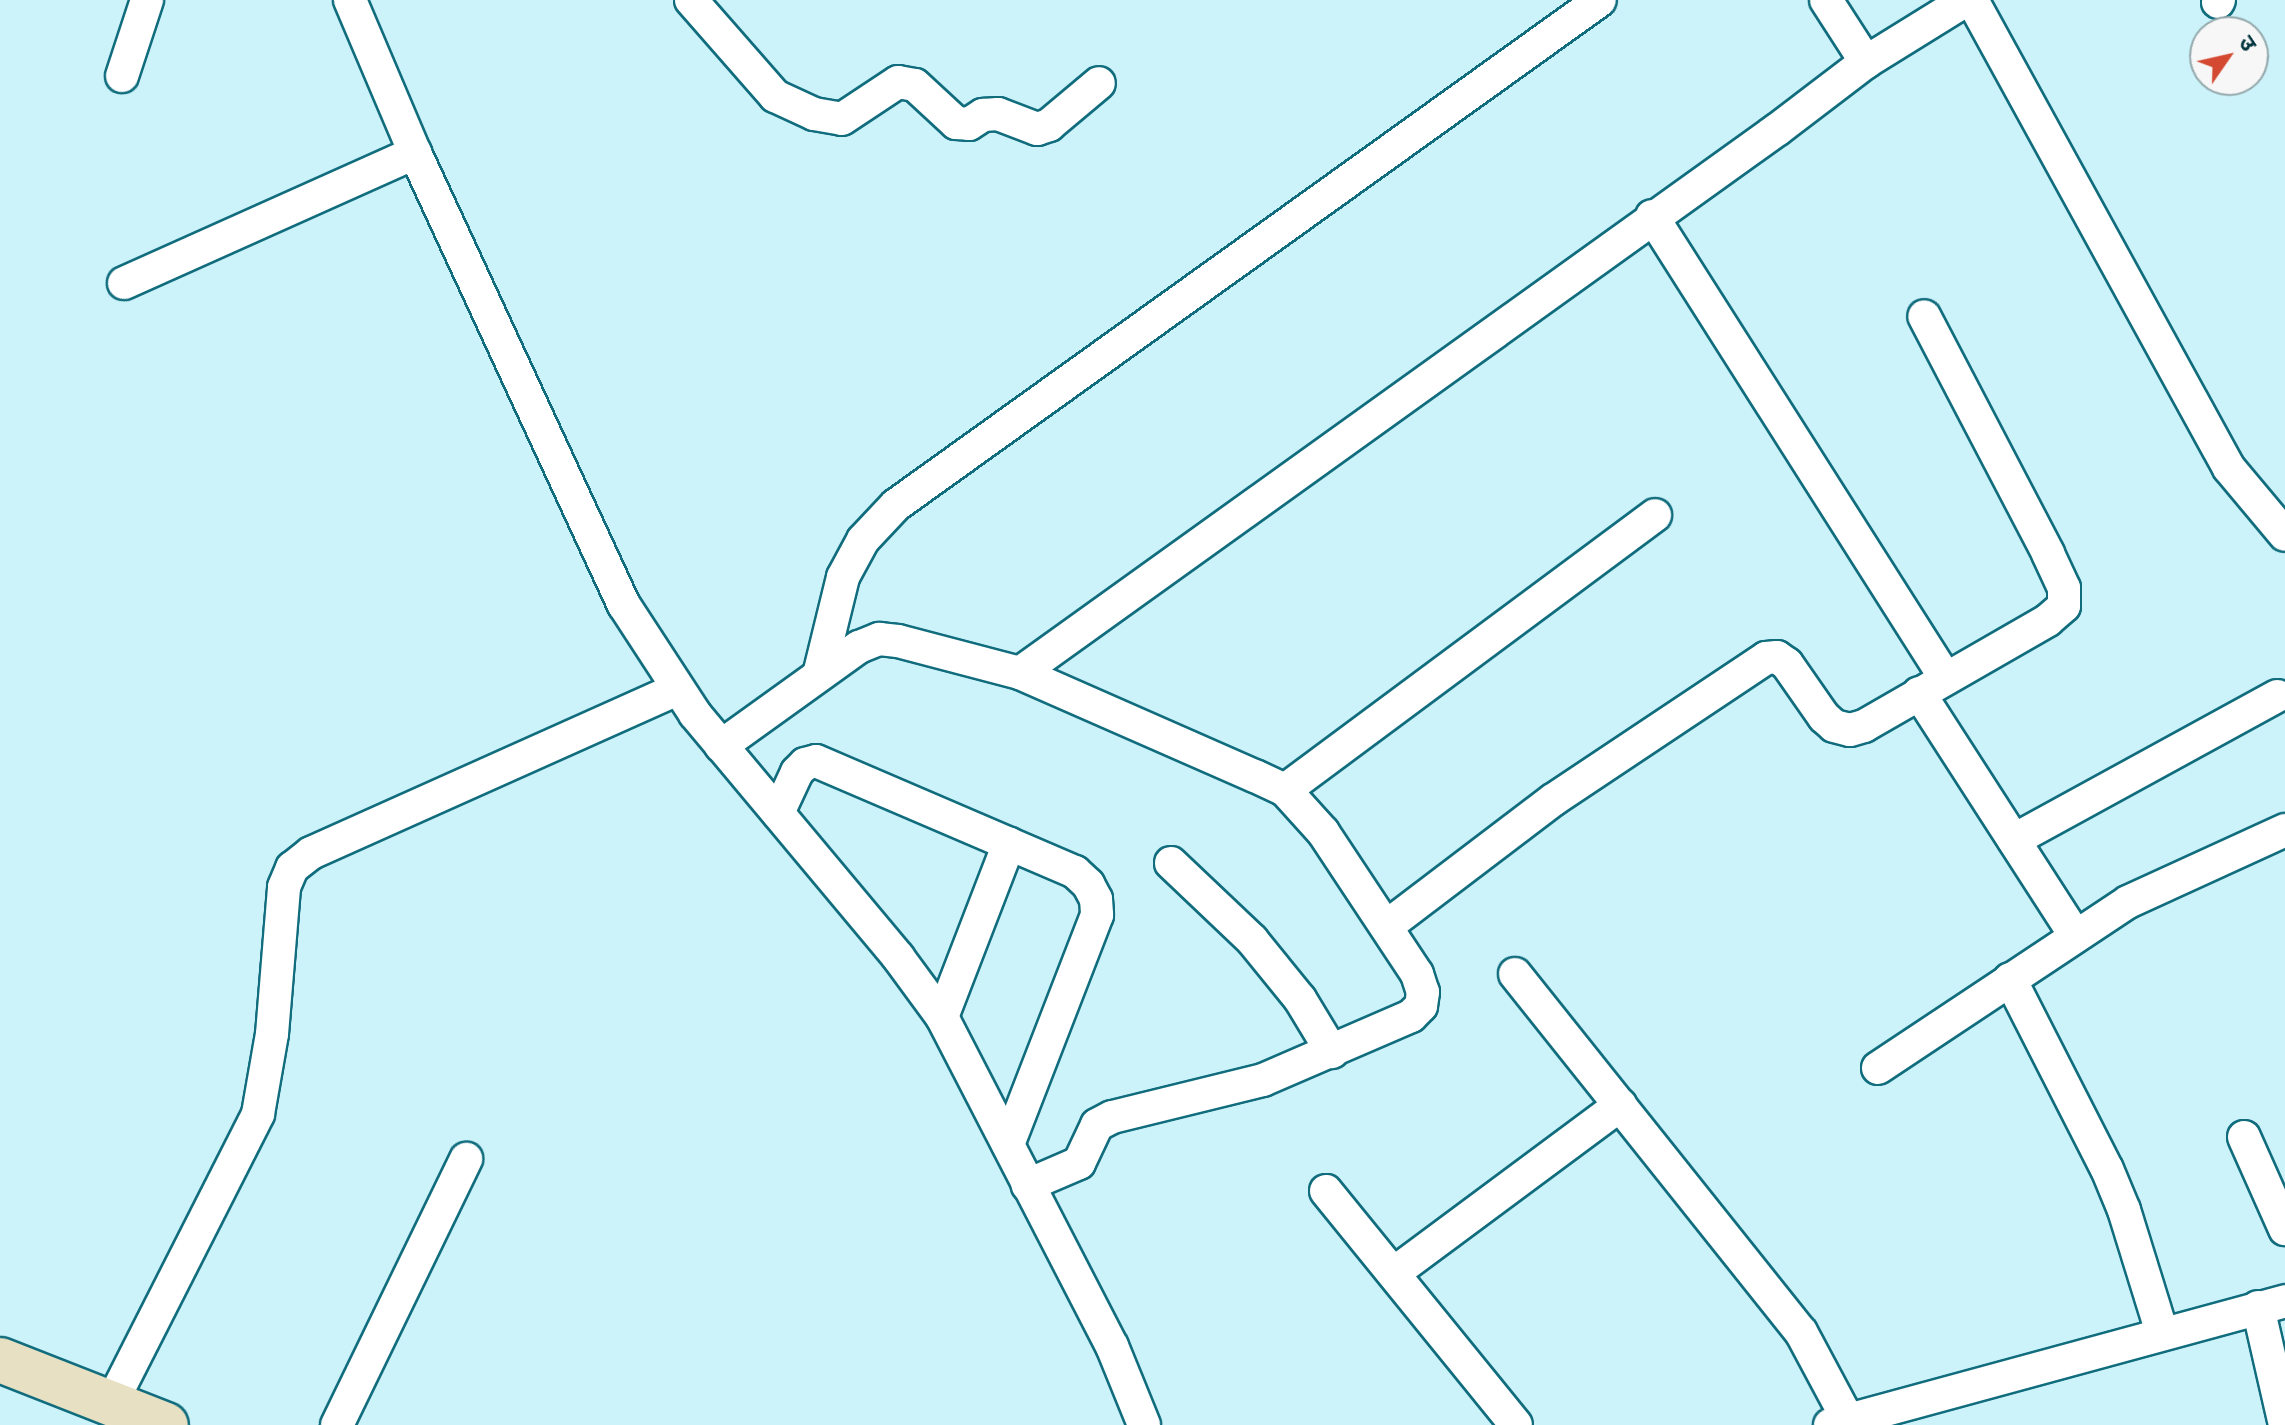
<!DOCTYPE html>
<meta charset="utf-8">
<style>
body{margin:0}
#map{position:relative;width:2285px;height:1425px;overflow:hidden;background:#ccf2fa;font-family:Figtree,"Noto Sans Devanagari",sans-serif}
div>[style]{position:absolute}
.roads{filter:drop-shadow(2px 0 #116d7d) drop-shadow(-2px 0 #116d7d) drop-shadow(0 2px #116d7d) drop-shadow(0 -2px #116d7d)}
.street>*{height:32px;margin:-16px;padding:0 16px;transform-origin:16px;border-radius:16px;background:#fff}
.secondary>*{height:44px;margin:-22px;padding:0 22px;transform-origin:22px;border-radius:22px;background:#e8e0c2}
span{translate:-50% -50%;white-space:nowrap;text-align:center;line-height:1.15;-webkit-text-stroke:6px #f7f7f7;paint-order:stroke}
.north{position:absolute;left:2189px;top:16px;width:80px;height:80px;box-sizing:border-box;background:#f7f7f7;border:2px solid #94a9ac;border-radius:50%;rotate:56deg;font-size:22px;font-weight:700;line-height:32px;text-align:center;color:#00333b}
.north::after{content:'';display:block;margin:auto;width:28px;height:36px;background:#d44931;clip-path:polygon(50% 0,100% 100%,50% 72%,0 100%)}
</style>
<div id="map">
<div class="roads">
<div class="street">
<i style="left:350px;top:0;width:166px;rotate:67deg"></i>
<i style="left:415px;top:153px;width:498px;rotate:65.2deg"></i>
<i style="left:624px;top:605px;width:130px;rotate:56.9deg"></i>
<i style="left:695px;top:714px;width:317px;rotate:50.1deg"></i>
<i style="left:898px;top:957px;width:74px;rotate:53.7deg"></i>
<i style="left:942px;top:1017px;width:370px;rotate:62.7deg"></i>
<i style="left:1112px;top:1346px;width:85px;rotate:67.9deg"></i>
<i style="left:691px;top:0;width:128px;rotate:48.8deg"></i>
<i style="left:775px;top:96px;width:43px;rotate:24.8deg"></i>
<i style="left:814px;top:114px;width:28px;rotate:10deg"></i>
<i style="left:842px;top:119px;width:67px;rotate:-33.5deg"></i>
<i style="left:898px;top:82px;width:17px;rotate:10deg"></i>
<i style="left:915px;top:85px;width:56px;rotate:42.8deg"></i>
<i style="left:956px;top:123px;width:13px;rotate:4deg"></i>
<i style="left:969px;top:124px;width:17px;rotate:-33deg"></i>
<i style="left:983px;top:115px;width:15px;rotate:-4deg"></i>
<i style="left:998px;top:114px;width:42px;rotate:21deg"></i>
<i style="left:1037px;top:129px;width:13px;rotate:-18deg"></i>
<i style="left:1049px;top:125px;width:65px;rotate:-40deg"></i>
<i style="left:1826px;top:0;width:74px;rotate:57.2deg"></i>
<i style="left:1972px;top:0;width:534px;rotate:61.23deg"></i>
<i style="left:2229px;top:468px;width:87px;rotate:50.1deg"></i>
<i style="left:2218px;top:2px;width:2px;rotate:-63deg"></i>
<i style="left:122px;top:76px;width:80px;rotate:-71.8deg"></i>
<i style="left:1652px;top:216px;width:548px;rotate:57.58deg"></i>
<i style="left:124px;top:283px;width:319px;rotate:-24.1deg"></i>
<i style="left:1020px;top:673px;width:933px;rotate:-35.67deg"></i>
<i style="left:1778px;top:129px;width:111px;rotate:-37.3deg"></i>
<i style="left:1866px;top:62px;width:118px;rotate:-31.8deg"></i>
<i style="left:819px;top:675px;width:101px;rotate:-76.2deg"></i>
<i style="left:843px;top:577px;width:42px;rotate:-61.6deg"></i>
<i style="left:863px;top:540px;width:48px;rotate:-46.7deg"></i>
<i style="left:896px;top:505px;width:866px;rotate:-35.65deg"></i>
<i style="left:1919px;top:693px;width:288px;rotate:57.2deg"></i>
<i style="left:721px;top:746px;width:170px;rotate:-35.7deg"></i>
<i style="left:859px;top:647px;width:22px;rotate:-22deg"></i>
<i style="left:879px;top:639px;width:19px;rotate:6deg"></i>
<i style="left:898px;top:641px;width:126px;rotate:14.7deg"></i>
<i style="left:1020px;top:673px;width:257px;rotate:23.7deg"></i>
<i style="left:1255px;top:776px;width:33px;rotate:25deg"></i>
<i style="left:1285px;top:790px;width:57px;rotate:47.9deg"></i>
<i style="left:1323px;top:832px;width:170px;rotate:56.5deg"></i>
<i style="left:1417px;top:974px;width:19px;rotate:72deg"></i>
<i style="left:1423px;top:992px;width:14px;rotate:98deg"></i>
<i style="left:1421px;top:1006px;width:14px;rotate:135deg"></i>
<i style="left:1411px;top:1016px;width:161px;rotate:156.6deg"></i>
<i style="left:1263px;top:1080px;width:155px;rotate:166.2deg"></i>
<i style="left:1112px;top:1117px;width:17px;rotate:152deg"></i>
<i style="left:1097px;top:1125px;width:42px;rotate:115.3deg"></i>
<i style="left:1079px;top:1163px;width:56px;rotate:156.7deg"></i>
<i style="left:1285px;top:790px;width:461px;rotate:-36.6deg"></i>
<i style="left:778px;top:813px;width:45px;rotate:-65.1deg"></i>
<i style="left:797px;top:772px;width:11px;rotate:-45deg"></i>
<i style="left:805px;top:764px;width:11px;rotate:-15deg"></i>
<i style="left:816px;top:761px;width:282px;rotate:23.2deg"></i>
<i style="left:1075px;top:872px;width:18px;rotate:43deg"></i>
<i style="left:1088px;top:884px;width:17px;rotate:62deg"></i>
<i style="left:1096px;top:899px;width:16px;rotate:86deg"></i>
<i style="left:1097px;top:915px;width:246px;rotate:111.2deg"></i>
<i style="left:2014px;top:840px;width:300px;rotate:-28.7deg"></i>
<i style="left:1171px;top:863px;width:112px;rotate:43.5deg"></i>
<i style="left:1252px;top:940px;width:76px;rotate:50.9deg"></i>
<i style="left:1300px;top:999px;width:62px;rotate:58.9deg"></i>
<i style="left:1387px;top:926px;width:208px;rotate:-37.2deg"></i>
<i style="left:1553px;top:800px;width:256px;rotate:-33.7deg"></i>
<i style="left:1766px;top:658px;width:11px;rotate:-5deg"></i>
<i style="left:1777px;top:657px;width:12px;rotate:35deg"></i>
<i style="left:1787px;top:664px;width:65px;rotate:55.1deg"></i>
<i style="left:1824px;top:717px;width:13px;rotate:42deg"></i>
<i style="left:1834px;top:726px;width:16px;rotate:14deg"></i>
<i style="left:1850px;top:730px;width:15px;rotate:-16deg"></i>
<i style="left:1864px;top:726px;width:212px;rotate:-29.9deg"></i>
<i style="left:2048px;top:620px;width:21px;rotate:-41deg"></i>
<i style="left:2064px;top:606px;width:18px;rotate:-90deg"></i>
<i style="left:2064px;top:588px;width:38px;rotate:-115deg"></i>
<i style="left:2048px;top:553px;width:267px;rotate:-117.6deg"></i>
<i style="left:1515px;top:974px;width:458px;rotate:51.4deg"></i>
<i style="left:1801px;top:1332px;width:100px;rotate:61.9deg"></i>
<i style="left:2010px;top:979px;width:213px;rotate:63deg"></i>
<i style="left:2107px;top:1169px;width:44px;rotate:67.5deg"></i>
<i style="left:2124px;top:1210px;width:129px;rotate:72.8deg"></i>
<i style="left:942px;top:1017px;width:186px;rotate:-68.9deg"></i>
<i style="left:1878px;top:1068px;width:300px;rotate:-33.6deg"></i>
<i style="left:2128px;top:902px;width:173px;rotate:-24.6deg"></i>
<i style="left:2244px;top:1137px;width:101px;rotate:66deg"></i>
<i style="left:1326px;top:1191px;width:301px;rotate:50.9deg"></i>
<i style="left:1394px;top:1273px;width:282px;rotate:-36.6deg"></i>
<i style="left:2258px;top:1307px;width:121px;rotate:77.1deg"></i>
<i style="left:111px;top:1404px;width:325px;rotate:-63.1deg"></i>
<i style="left:258px;top:1114px;width:81px;rotate:-80.1deg"></i>
<i style="left:272px;top:1034px;width:147px;rotate:-85.3deg"></i>
<i style="left:284px;top:887px;width:21px;rotate:-67deg"></i>
<i style="left:292px;top:868px;width:24px;rotate:-38deg"></i>
<i style="left:311px;top:853px;width:401px;rotate:-24.1deg"></i>
<i style="left:337px;top:1425px;width:296px;rotate:-64.1deg"></i>
<i style="left:1830px;top:1425px;width:472px;rotate:-15.2deg"></i>
</div>
<div class="secondary">
<i style="left:0;top:1360px;width:178px;rotate:21.4deg"></i>
</div>
</div>
<div class="north">उ</div>
</div>
